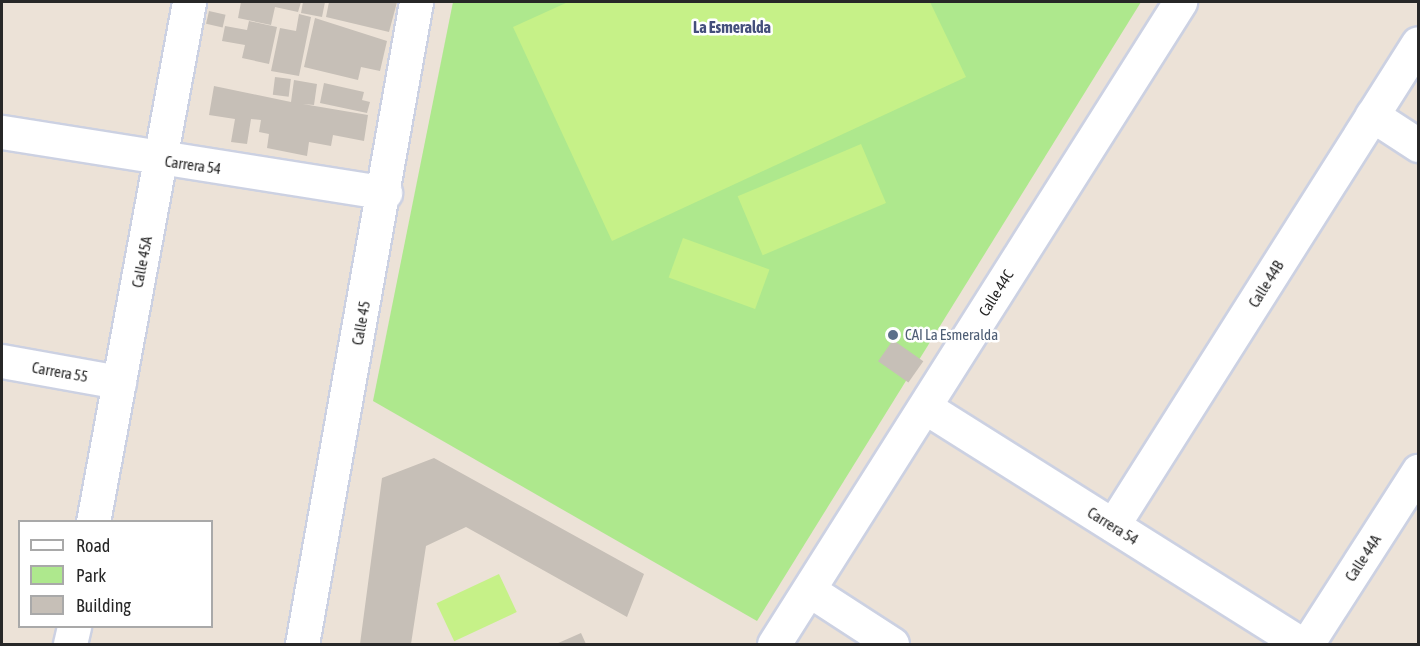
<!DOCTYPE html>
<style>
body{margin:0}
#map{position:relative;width:1420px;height:646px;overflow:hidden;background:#ece2d7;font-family:"Asap Condensed",sans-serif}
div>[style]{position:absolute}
.green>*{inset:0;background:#aee88d}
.pitch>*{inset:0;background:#c6f188;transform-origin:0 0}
.building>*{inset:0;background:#c6bfb7;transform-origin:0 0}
.roads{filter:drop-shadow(2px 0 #ccd1e2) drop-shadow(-2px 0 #ccd1e2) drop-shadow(0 2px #ccd1e2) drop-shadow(0 -2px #ccd1e2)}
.minor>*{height:33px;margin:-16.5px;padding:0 16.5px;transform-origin:16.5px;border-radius:16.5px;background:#fff}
.dots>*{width:16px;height:16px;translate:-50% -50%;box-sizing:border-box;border:3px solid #fff;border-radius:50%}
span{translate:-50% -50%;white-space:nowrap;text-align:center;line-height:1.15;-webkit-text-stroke:5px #fff;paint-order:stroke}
.street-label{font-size:15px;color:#272727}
.service-label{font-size:15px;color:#4e5e75}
.left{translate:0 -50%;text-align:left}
.neighbourhood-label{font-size:16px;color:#444f7b;font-weight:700}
.frame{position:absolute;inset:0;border:3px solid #272727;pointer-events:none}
.legend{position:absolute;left:18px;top:520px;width:195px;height:108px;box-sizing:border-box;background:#fff;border:2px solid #a9a9a9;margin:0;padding:8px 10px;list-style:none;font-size:18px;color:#272727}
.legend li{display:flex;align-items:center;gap:12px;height:30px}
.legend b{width:30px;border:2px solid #a9a9a9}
</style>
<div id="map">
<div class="green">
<i style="clip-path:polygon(453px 2px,1141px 2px,757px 621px,373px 401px)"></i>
</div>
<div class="pitch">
<i style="clip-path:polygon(568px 2px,930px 2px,966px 77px,612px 241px,513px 27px)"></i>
<i style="left:861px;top:144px;width:64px;height:134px;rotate:67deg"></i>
<i style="left:683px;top:238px;width:92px;height:42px;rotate:20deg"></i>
<i style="left:499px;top:574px;width:42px;height:69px;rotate:65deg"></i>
</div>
<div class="building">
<i style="clip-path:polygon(241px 2px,301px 2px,298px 12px,275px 7px,271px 25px,238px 18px)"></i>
<i style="clip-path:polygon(303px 2px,325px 2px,322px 17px,301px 13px)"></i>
<i style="clip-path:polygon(329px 2px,397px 2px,389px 32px,326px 17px)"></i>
<i style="left:209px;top:11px;width:17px;height:13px;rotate:13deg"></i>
<i style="clip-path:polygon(299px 14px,311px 17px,299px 76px,271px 71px,280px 28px,296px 31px)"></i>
<i style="clip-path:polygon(315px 18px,387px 41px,380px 71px,361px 67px,358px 80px,304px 67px)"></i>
<i style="clip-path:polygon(249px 21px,277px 27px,269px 64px,242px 58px,245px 45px,222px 41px,225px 26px,247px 30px)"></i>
<i style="left:275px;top:77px;width:16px;height:18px;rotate:7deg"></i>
<i style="clip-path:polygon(294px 80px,317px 84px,314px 105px,303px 104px,368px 115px,364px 141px,333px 135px,331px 146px,309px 142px,307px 156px,267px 148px,269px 134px,259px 132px,261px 120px,251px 119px,247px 144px,231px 142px,235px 119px,209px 115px,214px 86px,291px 102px)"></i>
<i style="clip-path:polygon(324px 83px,364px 92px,362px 100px,370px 102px,367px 113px,320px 103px)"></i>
<i style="left:893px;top:340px;width:37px;height:26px;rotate:35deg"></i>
<i style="clip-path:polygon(434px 458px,644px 574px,627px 617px,466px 527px,426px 546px,411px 644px,360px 644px,382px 478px)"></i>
<i style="clip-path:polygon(581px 633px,586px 644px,556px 644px)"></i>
</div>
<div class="roads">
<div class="minor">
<i style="left:1372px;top:115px;width:55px;rotate:33.1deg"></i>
<i style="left:2px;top:132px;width:388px;rotate:9deg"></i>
<i style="left:2px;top:361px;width:119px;rotate:10.2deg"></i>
<i style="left:925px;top:407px;width:445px;rotate:32.2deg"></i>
<i style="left:93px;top:522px;width:529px;rotate:-79.54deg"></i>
<i style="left:1113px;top:525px;width:570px;rotate:-57.68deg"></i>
<i style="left:809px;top:590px;width:99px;rotate:33deg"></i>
<i style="left:70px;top:644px;width:18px;rotate:-77deg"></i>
<i style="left:302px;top:644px;width:652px;rotate:-79.93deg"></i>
<i style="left:774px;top:644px;width:760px;rotate:-57.69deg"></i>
<i style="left:1307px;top:644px;width:206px;rotate:-57.3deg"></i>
</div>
</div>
<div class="dots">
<i style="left:893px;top:335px;background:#5c6f8a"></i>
</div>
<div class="street-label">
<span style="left:193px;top:165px;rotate:8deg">Carrera 54</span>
<span style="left:142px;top:262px;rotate:-79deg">Calle 45A</span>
<span style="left:1266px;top:284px;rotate:-58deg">Calle 44B</span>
<span style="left:996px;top:293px;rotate:-58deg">Calle 44C</span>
<span style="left:361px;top:323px;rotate:-80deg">Calle 45</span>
<span style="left:60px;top:372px;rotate:10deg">Carrera 55</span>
<span style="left:1113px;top:526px;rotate:32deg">Carrera 54</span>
<span style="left:1363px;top:558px;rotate:-57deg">Calle 44A</span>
</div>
<div class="service-label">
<span class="left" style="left:905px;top:335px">CAI La Esmeralda</span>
</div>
<div class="neighbourhood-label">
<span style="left:732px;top:27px">La Esmeralda</span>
</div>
<div class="frame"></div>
<ul class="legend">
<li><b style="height:8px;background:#fff"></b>Road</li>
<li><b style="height:16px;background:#aee88d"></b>Park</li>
<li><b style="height:16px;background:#c6bfb7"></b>Building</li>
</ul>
</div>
